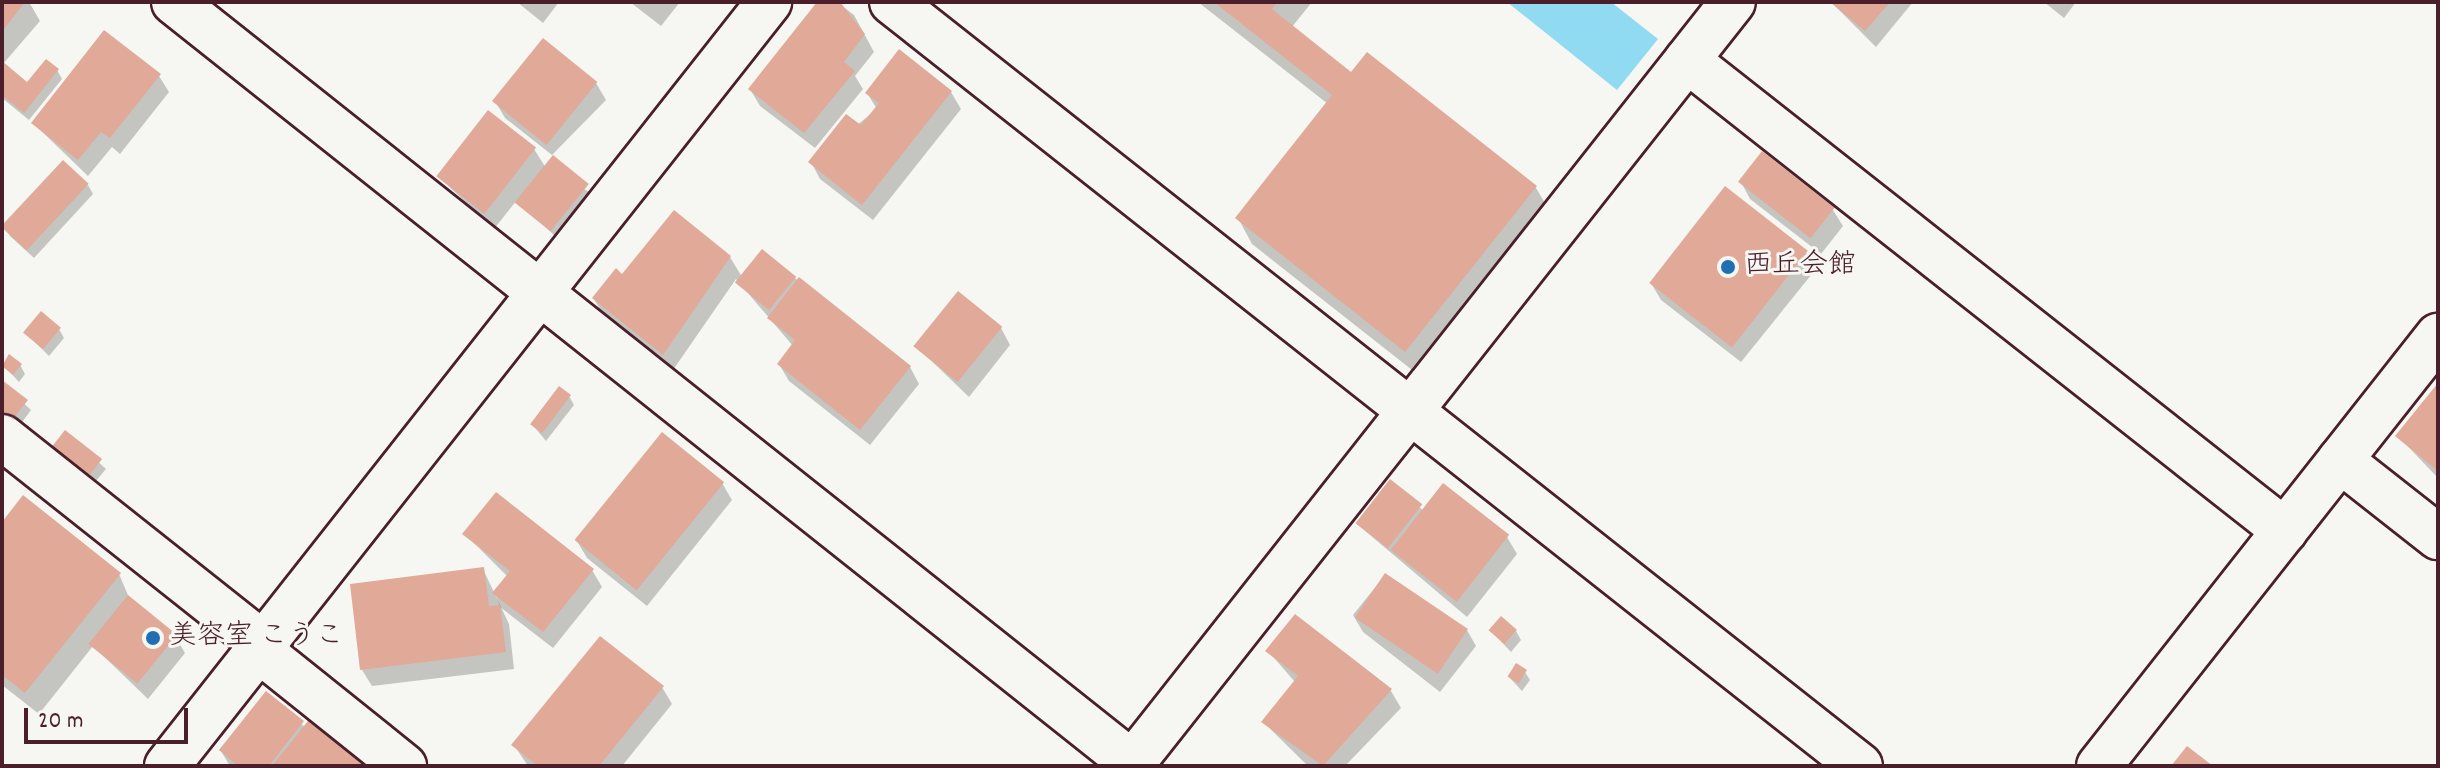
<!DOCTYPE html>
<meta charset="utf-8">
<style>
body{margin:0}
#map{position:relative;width:2440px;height:768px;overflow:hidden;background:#f6f6f2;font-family:Dekko,"Klee One",sans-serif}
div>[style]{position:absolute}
.water>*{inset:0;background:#91dbf2}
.shadow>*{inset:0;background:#0003}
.building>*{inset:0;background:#e0a998;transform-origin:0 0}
.roads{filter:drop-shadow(2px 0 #4a1f2b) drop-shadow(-2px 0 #4a1f2b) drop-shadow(0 2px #4a1f2b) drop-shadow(0 -2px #4a1f2b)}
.street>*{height:44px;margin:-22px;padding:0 22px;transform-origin:22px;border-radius:22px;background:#f6f6f2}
.dots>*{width:22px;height:22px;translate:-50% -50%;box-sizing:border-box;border:4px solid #f6f6f2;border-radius:50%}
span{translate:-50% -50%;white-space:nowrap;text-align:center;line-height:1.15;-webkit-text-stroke:6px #f6f6f2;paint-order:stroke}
.poi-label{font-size:28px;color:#4a1f2b}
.left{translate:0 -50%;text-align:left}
.frame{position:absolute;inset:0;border:4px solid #4a1f2b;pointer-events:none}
.scale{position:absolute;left:24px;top:708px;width:164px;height:36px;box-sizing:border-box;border:4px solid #4a1f2b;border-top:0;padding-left:10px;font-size:24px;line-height:28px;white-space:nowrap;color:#4a1f2b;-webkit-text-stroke:6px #f6f6f2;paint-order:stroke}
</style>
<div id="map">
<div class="water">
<i style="clip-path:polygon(1507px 2px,1611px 2px,1658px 39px,1617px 90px)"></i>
</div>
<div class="shadow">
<i style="clip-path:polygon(2px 2px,29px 2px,40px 21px,3px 64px,27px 84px,57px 70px,62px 79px,29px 120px,2px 98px)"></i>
<i style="clip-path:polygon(517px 2px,559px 2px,543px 23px)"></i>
<i style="clip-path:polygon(630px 2px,680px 2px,661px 26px)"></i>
<i style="clip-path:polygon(820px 2px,837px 2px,854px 15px,874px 52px,855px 76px,863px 89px,815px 148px,760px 106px,750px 89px)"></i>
<i style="clip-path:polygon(1198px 2px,1312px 2px,1292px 27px,1351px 74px,1367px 55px,1536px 188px,1551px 213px,1421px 377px,1252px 244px,1238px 218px,1328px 104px)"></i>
<i style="clip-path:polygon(1831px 2px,1913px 2px,1876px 47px)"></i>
<i style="clip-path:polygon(2044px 2px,2076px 2px,2064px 18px)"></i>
<i style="clip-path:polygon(159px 76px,169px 92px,120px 154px,112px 147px,88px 176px,33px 123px)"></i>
<i style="clip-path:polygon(596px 83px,606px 100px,552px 155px,505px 118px,495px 101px)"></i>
<i style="clip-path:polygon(951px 92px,961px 109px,873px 220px,820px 179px,811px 162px,877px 109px,867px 93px)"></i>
<i style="clip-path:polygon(534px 149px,546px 168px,593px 194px,557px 238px,517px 200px,494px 229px,438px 176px)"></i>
<i style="clip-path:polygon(1763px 154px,1833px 210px,1843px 226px,1821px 254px,1750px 199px,1741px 182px)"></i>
<i style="clip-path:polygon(88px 185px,93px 194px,34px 258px,10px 236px,5px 228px)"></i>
<i style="clip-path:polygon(1806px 252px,1816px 269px,1741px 362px,1661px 300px,1651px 283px)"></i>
<i style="clip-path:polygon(730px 257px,742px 277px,795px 278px,910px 367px,919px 384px,870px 445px,789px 381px,779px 364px,793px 346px,736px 279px,673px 370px,604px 316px,594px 299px,623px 277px)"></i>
<i style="clip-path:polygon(1001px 328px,1010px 345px,969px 397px,916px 346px)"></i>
<i style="clip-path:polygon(59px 329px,64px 338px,49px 356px,26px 333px)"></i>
<i style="clip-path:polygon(3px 365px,20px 365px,25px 374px,19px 382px)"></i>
<i style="clip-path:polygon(2px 383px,31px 410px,17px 429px,2px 417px)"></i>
<i style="clip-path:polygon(2438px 386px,2438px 478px,2398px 436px)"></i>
<i style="clip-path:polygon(569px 396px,574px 405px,546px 441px,531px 423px)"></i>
<i style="clip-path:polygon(66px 432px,106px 469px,90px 488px)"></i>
<i style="clip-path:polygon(1390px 482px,1424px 511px,1507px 537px,1517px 554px,1467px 617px,1357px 524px)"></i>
<i style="clip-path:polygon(722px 483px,732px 500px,647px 606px,587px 558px,577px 541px)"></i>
<i style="clip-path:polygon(2px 525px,119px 574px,130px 600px,175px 636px,185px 653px,148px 699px,93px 646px,39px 714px,2px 685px)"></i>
<i style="clip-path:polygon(465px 534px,592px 570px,602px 587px,553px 648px,500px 607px,495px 593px,508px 577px)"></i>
<i style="clip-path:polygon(483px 569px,509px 624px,514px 669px,372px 686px,362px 670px)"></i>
<i style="clip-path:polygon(1385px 575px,1467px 630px,1476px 646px,1440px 692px,1363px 632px,1353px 615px)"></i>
<i style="clip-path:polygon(1296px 616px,1391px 691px,1401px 708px,1345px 766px,1308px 766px,1263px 722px,1295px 682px,1268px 651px)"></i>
<i style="clip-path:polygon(1491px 631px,1516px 631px,1521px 640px,1511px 652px)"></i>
<i style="clip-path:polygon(1525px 672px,1530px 680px,1522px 691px,1508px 676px)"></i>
<i style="clip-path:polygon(662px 687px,672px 704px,622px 766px,528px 766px,514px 745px)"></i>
<i style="clip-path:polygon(266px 694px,305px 727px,372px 766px,230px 766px,221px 751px)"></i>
</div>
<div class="building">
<i style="clip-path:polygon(2px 2px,25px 2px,4px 29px,2px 27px)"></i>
<i style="clip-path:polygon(817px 2px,840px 2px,865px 34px,844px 62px,855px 71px,804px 133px,748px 89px)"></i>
<i style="clip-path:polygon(1214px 2px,1277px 2px,1272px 9px,1351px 72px,1367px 52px,1537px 186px,1405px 352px,1235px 218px,1332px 95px)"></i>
<i style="clip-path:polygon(1830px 2px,1890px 2px,1865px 31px)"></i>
<i style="clip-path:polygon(104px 30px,161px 74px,110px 138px,101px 132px,78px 160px,31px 123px)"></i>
<i style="left:543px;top:38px;width:70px;height:81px;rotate:39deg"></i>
<i style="clip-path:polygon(899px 49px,952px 91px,862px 205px,808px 162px,846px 114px,861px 125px,879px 103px,865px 93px)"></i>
<i style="clip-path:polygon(46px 59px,59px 69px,24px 113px,2px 95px,2px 61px,27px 82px)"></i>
<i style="left:488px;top:110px;width:61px;height:84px;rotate:38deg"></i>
<i style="left:1762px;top:151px;width:92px;height:39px;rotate:38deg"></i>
<i style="left:553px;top:155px;width:46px;height:61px;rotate:39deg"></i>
<i style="left:63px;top:160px;width:35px;height:91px;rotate:43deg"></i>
<i style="left:1725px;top:186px;width:105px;height:123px;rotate:38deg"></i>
<i style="clip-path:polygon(674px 210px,731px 256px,663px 355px,592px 298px,616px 268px,622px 274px)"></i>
<i style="left:762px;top:249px;width:44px;height:43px;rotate:39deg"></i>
<i style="clip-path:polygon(799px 277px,911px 366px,860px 430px,777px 364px,795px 340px,767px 318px)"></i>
<i style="left:958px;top:291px;width:57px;height:71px;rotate:39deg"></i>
<i style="left:41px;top:311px;width:26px;height:28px;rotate:40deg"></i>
<i style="clip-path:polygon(9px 354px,22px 364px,13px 375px,2px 366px)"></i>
<i style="clip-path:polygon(2px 380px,28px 400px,11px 421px,2px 414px)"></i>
<i style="clip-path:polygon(2438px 383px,2438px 471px,2395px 436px)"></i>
<i style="left:559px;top:386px;width:15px;height:48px;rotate:37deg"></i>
<i style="left:65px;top:430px;width:47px;height:28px;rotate:38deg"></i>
<i style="left:662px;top:432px;width:80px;height:139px;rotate:39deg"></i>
<i style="left:1390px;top:479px;width:41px;height:56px;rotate:38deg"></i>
<i style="left:1443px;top:483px;width:84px;height:85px;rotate:38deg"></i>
<i style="clip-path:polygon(496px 492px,594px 569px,543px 632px,492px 593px,510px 571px,462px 534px)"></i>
<i style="clip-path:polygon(23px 495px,121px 573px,25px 693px,2px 675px,2px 522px)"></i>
<i style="clip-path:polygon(484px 567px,489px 606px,500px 605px,506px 652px,360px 670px,350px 584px)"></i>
<i style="left:1385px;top:573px;width:100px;height:54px;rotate:34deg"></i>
<i style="left:128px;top:595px;width:63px;height:63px;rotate:39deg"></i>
<i style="clip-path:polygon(1295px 614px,1392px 689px,1323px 766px,1261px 722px,1298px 676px,1265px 651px)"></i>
<i style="left:1501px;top:616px;width:21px;height:19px;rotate:41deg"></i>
<i style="clip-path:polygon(600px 636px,664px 686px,599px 766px,538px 766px,511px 745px)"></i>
<i style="left:1516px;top:663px;width:13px;height:16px;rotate:32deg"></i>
<i style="clip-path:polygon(266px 691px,304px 721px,269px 766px,238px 766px,219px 750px)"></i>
<i style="clip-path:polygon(312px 716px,375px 766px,272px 766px)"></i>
<i style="clip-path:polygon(2187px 746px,2213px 766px,2171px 766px)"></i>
</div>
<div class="roads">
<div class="street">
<i style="left:174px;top:2px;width:1223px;rotate:38.46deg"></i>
<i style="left:892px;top:2px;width:1233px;rotate:38.28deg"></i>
<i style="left:1687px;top:60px;width:761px;rotate:38.22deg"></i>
<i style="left:2px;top:437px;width:335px;rotate:38.4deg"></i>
<i style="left:2340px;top:460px;width:125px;rotate:38.2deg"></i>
<i style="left:259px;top:650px;width:186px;rotate:38.7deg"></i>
<i style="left:167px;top:766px;width:973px;rotate:-51.76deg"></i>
<i style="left:1130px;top:766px;width:973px;rotate:-51.72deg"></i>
<i style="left:2099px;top:766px;width:548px;rotate:-51.75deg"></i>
</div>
</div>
<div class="dots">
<i style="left:1728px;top:267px;background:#1f6fb2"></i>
<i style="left:153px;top:638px;background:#1f6fb2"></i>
</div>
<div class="poi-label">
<span class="left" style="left:1744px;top:267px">西丘会館</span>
<span class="left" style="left:169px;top:638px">美容室 こうこ</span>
</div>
<div class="frame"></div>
<div class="scale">20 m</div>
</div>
